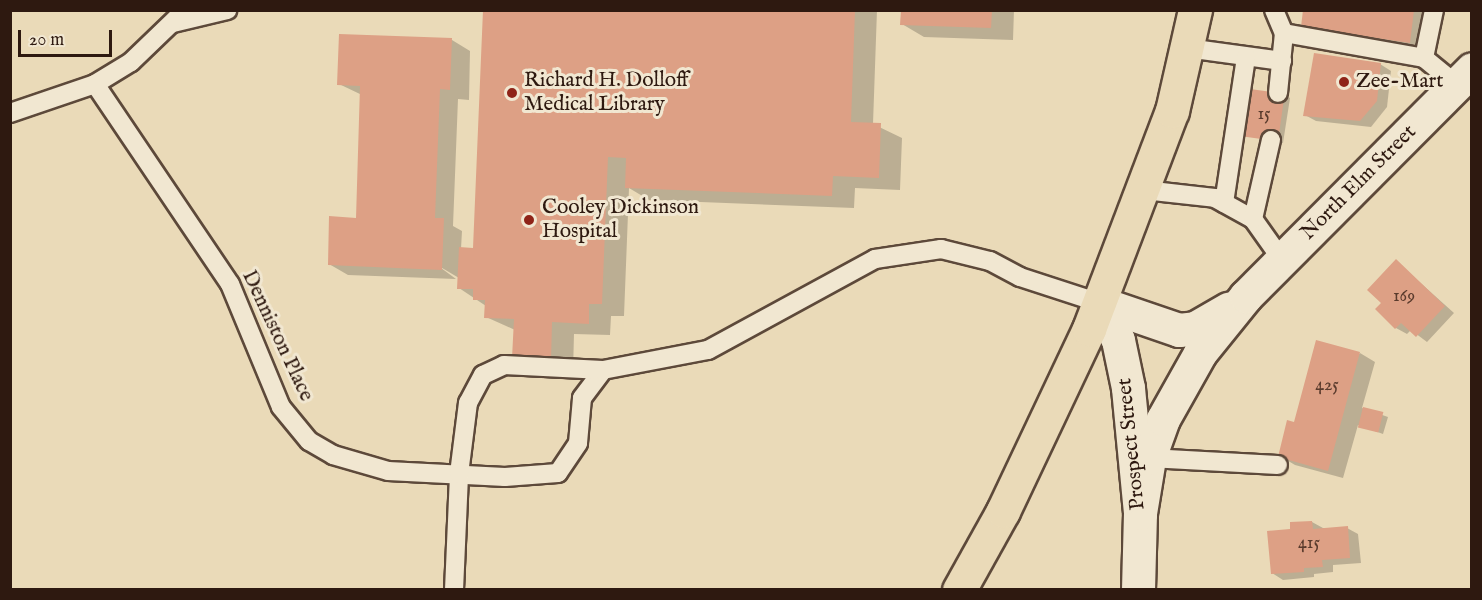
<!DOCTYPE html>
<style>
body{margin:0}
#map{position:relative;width:1482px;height:600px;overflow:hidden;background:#eadab8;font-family:"IM FELL English",serif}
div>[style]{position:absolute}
.shadow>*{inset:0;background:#0003}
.building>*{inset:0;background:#dda085;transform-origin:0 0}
.roads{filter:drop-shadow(2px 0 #5d493a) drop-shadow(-2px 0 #5d493a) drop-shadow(0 2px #5d493a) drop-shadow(0 -2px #5d493a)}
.lane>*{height:18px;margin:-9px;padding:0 9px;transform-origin:9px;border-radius:9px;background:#f1e7d1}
.secondary>*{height:33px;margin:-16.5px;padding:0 16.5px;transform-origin:16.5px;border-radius:16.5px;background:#f1e7d1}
.highway>*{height:33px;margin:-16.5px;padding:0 16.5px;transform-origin:16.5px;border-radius:16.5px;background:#eadab8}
.dots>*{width:16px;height:16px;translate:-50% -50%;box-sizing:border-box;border:3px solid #f1e7d1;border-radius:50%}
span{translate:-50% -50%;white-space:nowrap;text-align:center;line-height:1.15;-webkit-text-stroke:6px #f1e7d1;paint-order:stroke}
.number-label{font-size:18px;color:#5a3b2d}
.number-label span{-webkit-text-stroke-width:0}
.poi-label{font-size:21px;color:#2e1910}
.left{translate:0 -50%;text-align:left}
.street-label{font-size:21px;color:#2e1910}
.frame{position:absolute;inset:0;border:12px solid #2e1910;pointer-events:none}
.scale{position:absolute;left:18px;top:30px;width:94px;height:27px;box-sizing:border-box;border:3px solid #2e1910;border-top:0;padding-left:8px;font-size:18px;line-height:21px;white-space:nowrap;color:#2e1910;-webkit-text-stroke:4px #f1e7d1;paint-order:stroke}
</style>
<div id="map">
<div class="shadow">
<i style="clip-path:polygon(484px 10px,877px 10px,873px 124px,902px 138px,900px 190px,855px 188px,854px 208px,649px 200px,629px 188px,624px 316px,611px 316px,610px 335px,574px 334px,573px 372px,536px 370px,515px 330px,486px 317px,486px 306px,459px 288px,459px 278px,437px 265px,456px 279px,348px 275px,329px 264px,357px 219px,362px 95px,339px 84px,341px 36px,452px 40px,470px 51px,469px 100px,458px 99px,453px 226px,462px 231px,461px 249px,475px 249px)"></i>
<i style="clip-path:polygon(885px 10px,1014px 10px,1013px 40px,924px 37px,902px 24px,902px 11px)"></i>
<i style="clip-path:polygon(1304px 10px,1434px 10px,1428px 53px,1321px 37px,1302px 26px)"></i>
<i style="clip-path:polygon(1380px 64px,1391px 71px,1387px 107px,1371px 127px,1316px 121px,1305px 115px)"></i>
<i style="clip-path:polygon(1285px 95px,1290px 98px,1283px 143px,1244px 135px)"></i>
<i style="clip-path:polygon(1396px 261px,1454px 313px,1427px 342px,1411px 330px,1407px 334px,1396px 328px,1377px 309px,1383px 303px)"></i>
<i style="clip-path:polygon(1360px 353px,1375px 362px,1362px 408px,1388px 417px,1383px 434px,1358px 425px,1343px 478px,1295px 465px,1280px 456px,1295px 424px)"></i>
<i style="clip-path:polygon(1312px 522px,1323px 528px,1347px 528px,1358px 534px,1361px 563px,1333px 565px,1333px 572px,1314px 574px,1314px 577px,1283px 580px,1272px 573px,1292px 530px)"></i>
</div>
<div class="building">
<i style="clip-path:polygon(483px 10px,855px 10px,851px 122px,881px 123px,879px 178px,833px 176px,832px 196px,625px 188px,626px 158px,608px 157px,602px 304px,589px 304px,589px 324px,552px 322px,551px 360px,512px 358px,514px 319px,484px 318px,485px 300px,473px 300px,473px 289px,457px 289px,459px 247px,473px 248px)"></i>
<i style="clip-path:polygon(901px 10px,992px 10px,991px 28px,900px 25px)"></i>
<i style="clip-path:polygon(1303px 10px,1414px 10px,1410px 43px,1301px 27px)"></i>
<i style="clip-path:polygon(339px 34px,452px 38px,450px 90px,440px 89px,435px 218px,444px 218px,442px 270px,328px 265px,329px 216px,356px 218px,360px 86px,337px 85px)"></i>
<i style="clip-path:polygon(1314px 53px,1381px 63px,1377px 101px,1360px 121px,1303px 116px)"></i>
<i style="left:1250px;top:89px;width:35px;height:48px;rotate:8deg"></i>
<i style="clip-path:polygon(1396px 259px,1445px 306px,1416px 337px,1401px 323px,1395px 329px,1375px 309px,1381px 303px,1367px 290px)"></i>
<i style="clip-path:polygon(1316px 340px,1360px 352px,1328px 471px,1278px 457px,1287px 420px,1294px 422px)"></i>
<i style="left:1363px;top:407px;width:21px;height:21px;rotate:14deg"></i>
<i style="clip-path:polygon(1312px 521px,1313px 529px,1348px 526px,1350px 558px,1322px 560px,1323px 567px,1304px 568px,1304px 572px,1271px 574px,1267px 531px,1290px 529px,1290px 522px)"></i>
</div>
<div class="roads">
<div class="lane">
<i style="left:1274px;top:10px;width:25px;rotate:67deg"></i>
<i style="left:1284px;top:33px;width:60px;rotate:95.7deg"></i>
<i style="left:1434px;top:10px;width:49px;rotate:101.8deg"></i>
<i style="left:1424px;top:58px;width:43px;rotate:39.3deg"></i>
<i style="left:173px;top:23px;width:56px;rotate:-13.5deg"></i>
<i style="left:1284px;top:33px;width:142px;rotate:10.1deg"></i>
<i style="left:1187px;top:48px;width:96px;rotate:7.8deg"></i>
<i style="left:95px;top:84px;width:241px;rotate:56deg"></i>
<i style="left:230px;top:284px;width:133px;rotate:67.5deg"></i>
<i style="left:281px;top:407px;width:44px;rotate:50.5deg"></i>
<i style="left:309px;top:441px;width:28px;rotate:30deg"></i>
<i style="left:333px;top:455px;width:57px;rotate:16.2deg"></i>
<i style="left:388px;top:471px;width:117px;rotate:2.9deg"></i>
<i style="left:505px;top:477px;width:53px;rotate:-4.3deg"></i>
<i style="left:558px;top:473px;width:36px;rotate:-56deg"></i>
<i style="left:578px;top:443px;width:45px;rotate:-84.9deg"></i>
<i style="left:582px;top:398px;width:35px;rotate:-53deg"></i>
<i style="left:10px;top:113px;width:90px;rotate:-18.8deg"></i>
<i style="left:95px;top:84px;width:42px;rotate:-31.4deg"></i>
<i style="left:131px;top:62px;width:75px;rotate:-43.9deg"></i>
<i style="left:1144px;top:190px;width:71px;rotate:6.4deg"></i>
<i style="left:1215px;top:198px;width:43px;rotate:28.9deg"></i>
<i style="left:1253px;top:219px;width:50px;rotate:54.7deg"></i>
<i style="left:1224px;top:203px;width:148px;rotate:-81.4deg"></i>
<i style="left:1253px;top:219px;width:81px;rotate:-77.2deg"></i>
<i style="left:1149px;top:458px;width:129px;rotate:3.1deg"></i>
<i style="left:454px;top:590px;width:116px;rotate:-87.5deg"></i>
<i style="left:459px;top:474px;width:72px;rotate:-82.8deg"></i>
<i style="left:468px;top:403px;width:32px;rotate:-62deg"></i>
<i style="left:483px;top:375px;width:23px;rotate:-25deg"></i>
<i style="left:504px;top:365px;width:99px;rotate:2.9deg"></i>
<i style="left:603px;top:370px;width:107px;rotate:-10.8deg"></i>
<i style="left:708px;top:350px;width:190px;rotate:-28.6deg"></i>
<i style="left:875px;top:259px;width:67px;rotate:-8.6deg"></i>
<i style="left:941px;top:249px;width:50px;rotate:13.8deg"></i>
<i style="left:990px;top:261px;width:34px;rotate:28deg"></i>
<i style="left:1020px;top:277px;width:84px;rotate:18deg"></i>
</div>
<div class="secondary">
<i style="left:1100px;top:303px;width:41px;rotate:64.1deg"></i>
<i style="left:1118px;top:340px;width:49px;rotate:78.2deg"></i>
<i style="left:1128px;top:388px;width:126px;rotate:84.5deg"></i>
<i style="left:1140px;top:513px;width:77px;rotate:91.5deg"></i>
<i style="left:1100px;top:303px;width:83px;rotate:18.9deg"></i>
<i style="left:1179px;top:330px;width:16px;rotate:-7deg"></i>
<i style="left:1195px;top:328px;width:39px;rotate:-30deg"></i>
<i style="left:1140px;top:513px;width:56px;rotate:-80.7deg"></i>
<i style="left:1149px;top:458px;width:41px;rotate:-70.3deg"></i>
<i style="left:1163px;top:419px;width:76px;rotate:-60.7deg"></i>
<i style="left:1200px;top:353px;width:73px;rotate:-51.1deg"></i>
<i style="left:1246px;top:296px;width:320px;rotate:-45.1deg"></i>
</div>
<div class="highway">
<i style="left:959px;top:590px;width:90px;rotate:-60.9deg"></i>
<i style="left:1003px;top:511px;width:201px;rotate:-64.7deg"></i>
<i style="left:1089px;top:329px;width:233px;rotate:-69.2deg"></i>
<i style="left:1172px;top:111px;width:104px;rotate:-77.2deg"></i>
</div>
</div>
<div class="dots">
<i style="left:1344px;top:82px;background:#8f2418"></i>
<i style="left:512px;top:93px;background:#8f2418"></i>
<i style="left:529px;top:220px;background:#8f2418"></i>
</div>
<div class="number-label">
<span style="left:1264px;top:115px">15</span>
<span style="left:1404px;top:297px">169</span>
<span style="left:1327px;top:386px">425</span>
<span style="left:1309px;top:544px">415</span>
</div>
<div class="poi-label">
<span class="left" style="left:524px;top:93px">Richard H. Dolloff<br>Medical Library</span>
<span class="left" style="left:1356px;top:82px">Zee-Mart</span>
<span class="left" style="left:542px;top:220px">Cooley Dickinson<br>Hospital</span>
</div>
<div class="street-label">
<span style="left:1359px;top:183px;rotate:-45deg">North Elm Street</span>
<span style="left:277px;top:336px;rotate:65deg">Denniston Place</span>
<span style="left:1132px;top:444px;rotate:-96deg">Prospect Street</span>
</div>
<div class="frame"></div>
<div class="scale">20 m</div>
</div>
